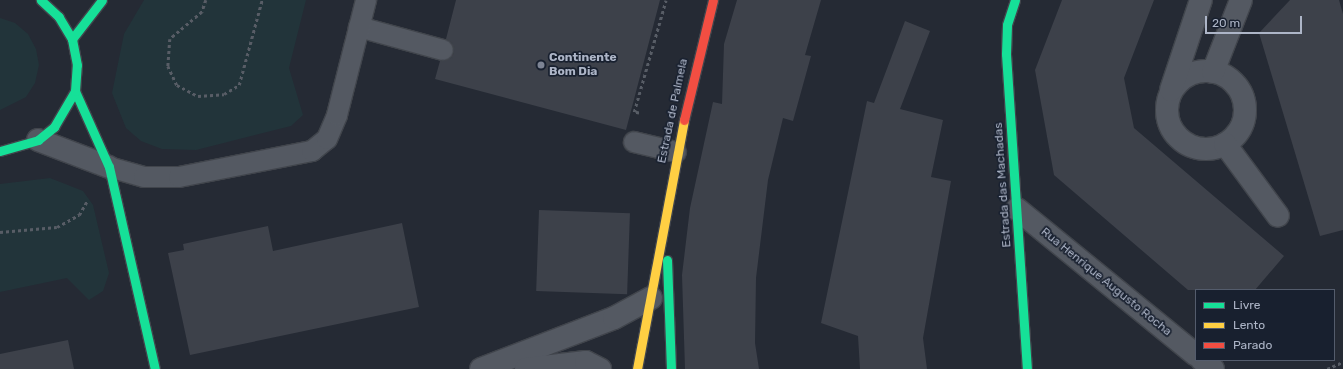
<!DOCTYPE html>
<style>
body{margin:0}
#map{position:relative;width:1343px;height:369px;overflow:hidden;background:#252a34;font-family:Rubik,sans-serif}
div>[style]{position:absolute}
.green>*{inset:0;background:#22343a}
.building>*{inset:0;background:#3d414a;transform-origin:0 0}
.path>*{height:2.5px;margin-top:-1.25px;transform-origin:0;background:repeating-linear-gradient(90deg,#585d66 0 3px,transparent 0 6px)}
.roads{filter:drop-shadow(1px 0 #41454c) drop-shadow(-1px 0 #41454c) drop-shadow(0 1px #41454c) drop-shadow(0 -1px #41454c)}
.lane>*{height:20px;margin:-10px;padding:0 10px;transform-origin:10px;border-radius:10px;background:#545962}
.street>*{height:22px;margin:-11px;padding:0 11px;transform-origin:11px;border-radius:11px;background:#545962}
.street>.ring{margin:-11px;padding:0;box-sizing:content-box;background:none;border:22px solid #545962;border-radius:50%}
.fast>*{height:9px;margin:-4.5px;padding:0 4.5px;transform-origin:4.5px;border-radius:4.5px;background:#16e098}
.slow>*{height:9px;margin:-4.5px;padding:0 4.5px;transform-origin:4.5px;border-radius:4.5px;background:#ffcf43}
.jam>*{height:9px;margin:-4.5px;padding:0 4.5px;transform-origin:4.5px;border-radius:4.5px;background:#f24e42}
.dots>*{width:11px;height:11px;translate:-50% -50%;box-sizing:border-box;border:2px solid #18202f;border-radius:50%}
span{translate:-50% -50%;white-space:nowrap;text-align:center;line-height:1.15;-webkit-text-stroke:3.5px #18202f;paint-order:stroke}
.poi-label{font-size:12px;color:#adb5c7;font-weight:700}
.left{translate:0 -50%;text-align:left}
.street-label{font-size:12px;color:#adb5c7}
.legend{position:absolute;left:1195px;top:289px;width:140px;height:72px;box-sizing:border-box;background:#18202f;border:1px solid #545c6c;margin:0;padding:5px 7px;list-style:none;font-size:12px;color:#adb5c7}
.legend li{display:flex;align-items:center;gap:8px;height:20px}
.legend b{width:20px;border:1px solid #545c6c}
.scale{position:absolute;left:1205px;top:16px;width:97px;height:18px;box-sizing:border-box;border:2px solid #adb5c7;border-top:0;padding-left:5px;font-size:12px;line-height:14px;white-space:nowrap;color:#adb5c7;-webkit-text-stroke:3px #18202f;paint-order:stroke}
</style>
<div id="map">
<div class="green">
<i style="clip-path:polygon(144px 0,306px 0,289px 68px,303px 115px,291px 126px,196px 150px,162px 149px,141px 141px,126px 128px,112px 93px,124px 34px)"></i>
<i style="clip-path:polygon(0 18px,15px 23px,28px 34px,36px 49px,39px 65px,35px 83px,26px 97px,0 110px)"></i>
<i style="clip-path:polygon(50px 178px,83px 191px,93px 205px,109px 273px,103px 291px,89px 300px,67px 278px,0 292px,0 184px)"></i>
</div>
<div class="building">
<i style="clip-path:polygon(456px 0,660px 0,626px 130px,435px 79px,440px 61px,451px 58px,454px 53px,451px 42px,446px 39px)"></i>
<i style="clip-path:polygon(737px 0,821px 0,805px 55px,811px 56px,793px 121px,783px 118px,768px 180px,756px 278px,755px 343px,759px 369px,685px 369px,682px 275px,690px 208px,713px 102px,722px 104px,724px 44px)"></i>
<i style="clip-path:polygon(1062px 0,1154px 0,1124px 78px,1134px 128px,1284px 256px,1255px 290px,1188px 290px,1054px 175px,1035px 70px)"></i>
<i style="clip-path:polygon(1290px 0,1339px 0,1343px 14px,1343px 230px,1320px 236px,1259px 33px)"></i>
<i style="clip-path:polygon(905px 21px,930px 31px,900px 109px,943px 120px,931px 177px,951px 181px,923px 338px,927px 369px,860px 369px,858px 336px,821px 323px,867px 101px,874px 103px)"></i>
<i style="left:539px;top:210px;width:91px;height:81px;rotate:2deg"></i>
<i style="clip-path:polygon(402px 223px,419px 307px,190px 355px,168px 253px,184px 250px,183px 244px,268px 226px,273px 251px)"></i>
<i style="clip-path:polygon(68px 340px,74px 369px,0 369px,0 354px)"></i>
</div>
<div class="path">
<i style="left:206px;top:0;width:13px;rotate:108deg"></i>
<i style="left:202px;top:12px;width:42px;rotate:139.8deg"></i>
<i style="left:170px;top:39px;width:27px;rotate:94deg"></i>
<i style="left:168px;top:66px;width:21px;rotate:65deg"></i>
<i style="left:177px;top:85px;width:24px;rotate:28deg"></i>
<i style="left:198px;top:96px;width:26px;rotate:-4deg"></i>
<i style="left:224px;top:94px;width:17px;rotate:-31deg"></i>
<i style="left:239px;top:85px;width:88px;rotate:-74.9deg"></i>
<i style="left:639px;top:113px;width:5px;rotate:-169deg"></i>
<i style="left:634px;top:112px;width:116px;rotate:-74.1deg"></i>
<i style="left:0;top:232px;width:57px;rotate:-5deg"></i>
<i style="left:57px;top:227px;width:25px;rotate:-29deg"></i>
<i style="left:79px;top:215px;width:16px;rotate:-60deg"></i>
<i style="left:1327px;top:369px;width:17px;rotate:-24deg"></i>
</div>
<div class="roads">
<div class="lane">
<i style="left:359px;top:27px;width:87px;rotate:15.3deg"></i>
<i style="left:634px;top:142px;width:43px;rotate:13.4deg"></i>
<i style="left:109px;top:167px;width:36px;rotate:16deg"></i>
<i style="left:144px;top:177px;width:35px"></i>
<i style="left:179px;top:177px;width:136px;rotate:-11.1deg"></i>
<i style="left:312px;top:151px;width:19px;rotate:-39deg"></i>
<i style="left:327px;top:139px;width:26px;rotate:-67deg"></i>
<i style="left:337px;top:115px;width:119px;rotate:-75.8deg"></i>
</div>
<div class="street">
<i class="ring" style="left:1167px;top:71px;width:56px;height:56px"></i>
<i style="left:1213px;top:72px;width:77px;rotate:-68.7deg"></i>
<i style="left:1171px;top:90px;width:95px;rotate:-71.6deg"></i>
<i style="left:38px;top:140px;width:76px;rotate:20.8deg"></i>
<i style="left:1225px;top:144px;width:89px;rotate:53.6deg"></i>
<i style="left:1017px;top:209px;width:231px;rotate:39.2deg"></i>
<i style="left:1202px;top:360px;width:14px;rotate:39deg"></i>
<i style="left:481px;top:369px;width:142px;rotate:-21deg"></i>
<i style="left:614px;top:318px;width:42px;rotate:-28.4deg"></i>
<i style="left:526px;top:369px;width:60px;rotate:-6.7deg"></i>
<i style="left:586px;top:362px;width:16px;rotate:27deg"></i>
</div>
<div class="fast">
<i style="left:1015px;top:0;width:26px;rotate:108deg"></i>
<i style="left:1007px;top:25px;width:29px;rotate:92deg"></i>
<i style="left:1006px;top:54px;width:316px;rotate:86.2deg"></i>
<i style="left:72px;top:39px;width:49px;rotate:-52.4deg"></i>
<i style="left:75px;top:91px;width:83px;rotate:65.9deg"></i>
<i style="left:109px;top:167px;width:207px;rotate:77.2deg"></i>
<i style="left:0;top:151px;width:40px;rotate:-16deg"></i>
<i style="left:38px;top:140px;width:21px;rotate:-39deg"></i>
<i style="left:54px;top:127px;width:42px;rotate:-59.7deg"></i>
<i style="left:75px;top:91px;width:26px;rotate:-86deg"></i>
<i style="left:77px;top:65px;width:26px;rotate:-101deg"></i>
<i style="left:72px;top:39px;width:26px;rotate:-121deg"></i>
<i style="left:59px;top:17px;width:25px;rotate:-137deg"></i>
<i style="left:667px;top:260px;width:109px;rotate:87.9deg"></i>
</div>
<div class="slow">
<i style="left:637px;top:369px;width:253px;rotate:-79.3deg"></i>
</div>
<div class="jam">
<i style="left:684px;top:120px;width:123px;rotate:-76.4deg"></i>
</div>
</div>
<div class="dots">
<i style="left:541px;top:65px;background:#7d8494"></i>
</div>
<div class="poi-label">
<span class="left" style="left:549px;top:65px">Continente<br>Bom Dia</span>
</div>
<div class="street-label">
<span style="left:673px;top:111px;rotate:-78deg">Estrada de Palmela</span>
<span style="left:1003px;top:185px;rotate:-94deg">Estrada das Machadas</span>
<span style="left:1106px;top:282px;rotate:39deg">Rua Henrique Augusto Rocha</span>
</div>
<ul class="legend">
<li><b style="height:5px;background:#16e098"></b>Livre</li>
<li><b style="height:5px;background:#ffcf43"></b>Lento</li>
<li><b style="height:5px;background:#f24e42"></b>Parado</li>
</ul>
<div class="scale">20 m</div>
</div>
